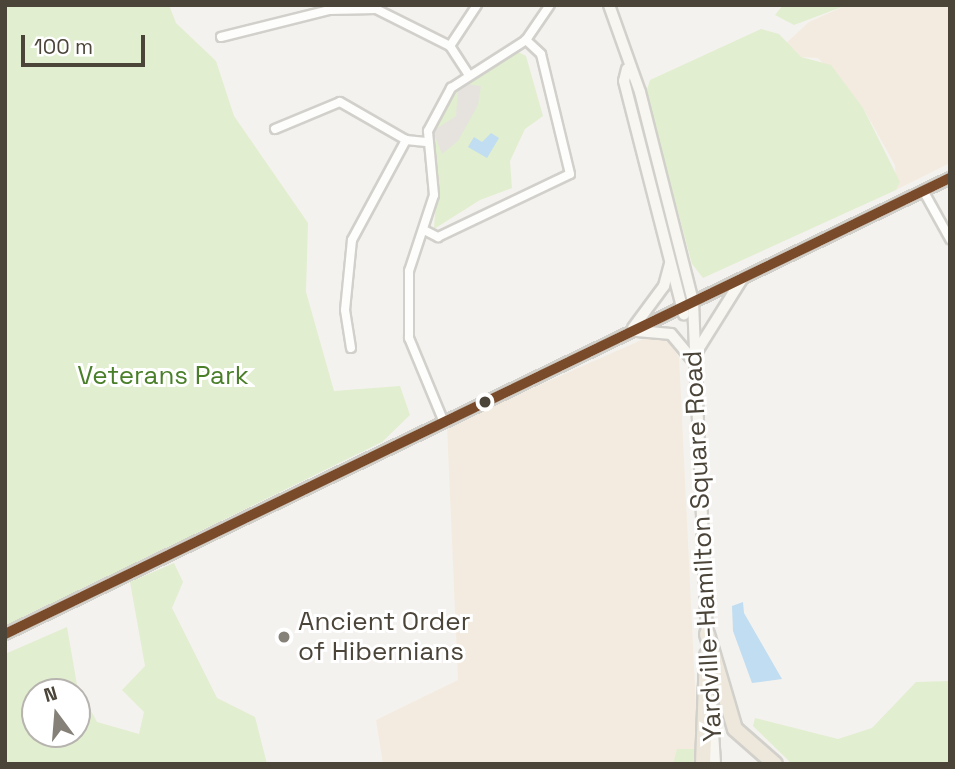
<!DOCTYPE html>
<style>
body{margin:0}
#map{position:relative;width:955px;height:769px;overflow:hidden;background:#f4f2ee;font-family:"Space Grotesk",sans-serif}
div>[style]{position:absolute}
.commercial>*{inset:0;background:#f3ebdf}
.green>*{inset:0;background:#e1eecf}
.parking>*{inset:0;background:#e6e3df}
.water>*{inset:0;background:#c0ddf1}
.roads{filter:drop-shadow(2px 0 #d2d0cb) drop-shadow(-2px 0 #d2d0cb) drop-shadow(0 2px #d2d0cb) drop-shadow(0 -2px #d2d0cb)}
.street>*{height:8px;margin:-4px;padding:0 4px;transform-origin:4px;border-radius:4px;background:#fdfdfc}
.secondary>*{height:10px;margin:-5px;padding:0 5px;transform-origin:5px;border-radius:5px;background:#f7f6f1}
.highway>*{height:14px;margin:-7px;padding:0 7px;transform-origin:7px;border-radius:7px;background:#ede8db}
.bus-1>*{height:10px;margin:-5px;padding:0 5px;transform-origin:5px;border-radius:5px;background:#7a4b2a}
.dots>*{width:19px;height:19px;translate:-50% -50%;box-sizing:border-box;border:4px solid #fff;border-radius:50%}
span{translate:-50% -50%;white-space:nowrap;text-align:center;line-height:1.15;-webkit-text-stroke:6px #fff;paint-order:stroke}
.park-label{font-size:26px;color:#4a7f2a}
.street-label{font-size:26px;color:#4b4439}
.poi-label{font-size:26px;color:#4b4439}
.left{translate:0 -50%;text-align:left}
.frame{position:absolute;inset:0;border:7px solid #4b4439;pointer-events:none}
.north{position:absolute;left:21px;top:678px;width:70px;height:70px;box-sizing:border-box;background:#fff;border:2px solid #b7b4b0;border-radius:50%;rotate:344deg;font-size:19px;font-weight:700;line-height:28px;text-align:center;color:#4b4439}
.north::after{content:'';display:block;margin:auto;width:24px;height:32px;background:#868178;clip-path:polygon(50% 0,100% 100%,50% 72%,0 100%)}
.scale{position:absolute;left:21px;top:35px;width:124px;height:32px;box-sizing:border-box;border:4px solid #4b4439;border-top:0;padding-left:9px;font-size:21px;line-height:24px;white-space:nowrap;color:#4b4439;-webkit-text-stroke:5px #fff;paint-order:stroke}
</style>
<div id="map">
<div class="commercial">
<i style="clip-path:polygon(847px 5px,950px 5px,950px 163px,896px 190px,895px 165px,863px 108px,818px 58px,801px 57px,786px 43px,809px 22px)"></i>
<i style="clip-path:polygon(646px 338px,668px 340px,679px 357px,698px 749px,677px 750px,673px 764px,383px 764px,376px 720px,458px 680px,447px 426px)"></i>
</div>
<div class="green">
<i style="clip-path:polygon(5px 5px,169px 5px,176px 23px,216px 61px,234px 116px,308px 223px,306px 292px,334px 391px,400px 386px,410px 415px,382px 442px,5px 627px)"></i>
<i style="clip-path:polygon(783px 5px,847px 5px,794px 25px,775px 15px)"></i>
<i style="clip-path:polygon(761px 29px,779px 34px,801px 57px,831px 65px,863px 108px,900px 182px,896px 190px,703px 278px,692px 264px,646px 93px,650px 80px)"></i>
<i style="clip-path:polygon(518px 52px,526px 56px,543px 116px,525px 129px,510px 161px,512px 188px,480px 200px,434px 229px,437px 185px,429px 135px,446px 96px)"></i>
<i style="clip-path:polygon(evenodd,174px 563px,183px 582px,172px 608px,217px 698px,255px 717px,267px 764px,5px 764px,5px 654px,67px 627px,77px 685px,97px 722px,139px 734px,144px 712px,122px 690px,145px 666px,130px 582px,174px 563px,35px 692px,77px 692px,77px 734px,35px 734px,35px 692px)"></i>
<i style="clip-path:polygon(950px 681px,950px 764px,792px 764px,753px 726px,755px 718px,838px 739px,872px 728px,916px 682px)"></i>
<i style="clip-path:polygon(677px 749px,698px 749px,694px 764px,673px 764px)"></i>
</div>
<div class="parking">
<i style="clip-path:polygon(465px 84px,481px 86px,478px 105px,458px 141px,442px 154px,433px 131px,456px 116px,458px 89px)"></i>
</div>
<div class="water">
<i style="clip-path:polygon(491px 133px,499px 138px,487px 158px,468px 147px,474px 137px,482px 142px)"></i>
<i style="clip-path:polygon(743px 602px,744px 613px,782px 679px,752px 683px,733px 631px,732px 606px)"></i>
</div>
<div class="roads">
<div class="street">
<i style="left:221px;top:37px;width:111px;rotate:-14deg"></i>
<i style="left:329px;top:10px;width:47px;rotate:-1.2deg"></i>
<i style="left:376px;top:9px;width:83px;rotate:26.6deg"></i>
<i style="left:450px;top:46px;width:35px;rotate:57deg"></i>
<i style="left:450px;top:46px;width:49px;rotate:-56.6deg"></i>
<i style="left:275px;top:129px;width:70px;rotate:-22.6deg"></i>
<i style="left:340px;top:102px;width:76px;rotate:29.9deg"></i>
<i style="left:406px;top:140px;width:20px;rotate:6deg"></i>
<i style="left:924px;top:192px;width:54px;rotate:61deg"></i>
<i style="left:424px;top:230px;width:16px;rotate:27deg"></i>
<i style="left:438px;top:237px;width:146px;rotate:-25.5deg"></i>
<i style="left:570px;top:174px;width:123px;rotate:-103.6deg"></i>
<i style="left:541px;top:54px;width:21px;rotate:-137deg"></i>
<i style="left:351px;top:348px;width:38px;rotate:-99deg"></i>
<i style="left:345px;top:310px;width:70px;rotate:-84.3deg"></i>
<i style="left:352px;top:240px;width:114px;rotate:-61.6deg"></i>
<i style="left:443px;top:420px;width:89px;rotate:-112.5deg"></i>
<i style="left:409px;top:338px;width:67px;rotate:-90deg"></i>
<i style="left:409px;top:271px;width:80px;rotate:-71.8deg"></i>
<i style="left:434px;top:195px;width:64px;rotate:-95.4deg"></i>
<i style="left:428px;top:131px;width:49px;rotate:-61.9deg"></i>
<i style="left:451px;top:88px;width:89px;rotate:-32.6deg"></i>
<i style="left:526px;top:40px;width:42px;rotate:-55.6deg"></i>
</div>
<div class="secondary">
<i style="left:609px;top:5px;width:92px;rotate:70.4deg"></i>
<i style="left:640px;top:92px;width:217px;rotate:75.8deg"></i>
<i style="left:693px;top:302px;width:337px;rotate:87.6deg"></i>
<i style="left:627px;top:69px;width:12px;rotate:104deg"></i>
<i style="left:624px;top:81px;width:241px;rotate:75.6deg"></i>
<i style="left:633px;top:328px;width:52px;rotate:-53.6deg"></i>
<i style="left:664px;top:286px;width:23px;rotate:-75deg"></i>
<i style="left:637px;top:331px;width:34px;rotate:5deg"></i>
<i style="left:671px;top:334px;width:30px;rotate:50deg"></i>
<i style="left:692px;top:359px;width:94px;rotate:-58deg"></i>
<i style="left:5px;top:634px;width:1049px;rotate:-25.76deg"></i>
<i style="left:711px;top:700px;width:64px;rotate:86.4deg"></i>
</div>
<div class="highway">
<i style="left:707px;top:634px;width:99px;rotate:73.6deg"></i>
<i style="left:735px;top:729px;width:53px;rotate:41.2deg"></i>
<i style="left:703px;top:764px;width:109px;rotate:-87.9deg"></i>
</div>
</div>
<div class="bus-1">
<i style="left:5px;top:634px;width:1049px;rotate:-25.76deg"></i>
</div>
<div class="dots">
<i style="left:485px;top:402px;background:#4b4439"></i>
<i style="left:284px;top:637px;background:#868178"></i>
</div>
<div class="park-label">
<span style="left:163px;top:376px">Veterans Park</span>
</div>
<div class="street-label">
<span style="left:703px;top:546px;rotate:-93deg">Yardville-Hamilton Square Road</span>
</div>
<div class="poi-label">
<span class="left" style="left:298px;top:637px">Ancient Order<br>of Hibernians</span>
</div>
<div class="frame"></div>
<div class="north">N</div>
<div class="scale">100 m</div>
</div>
